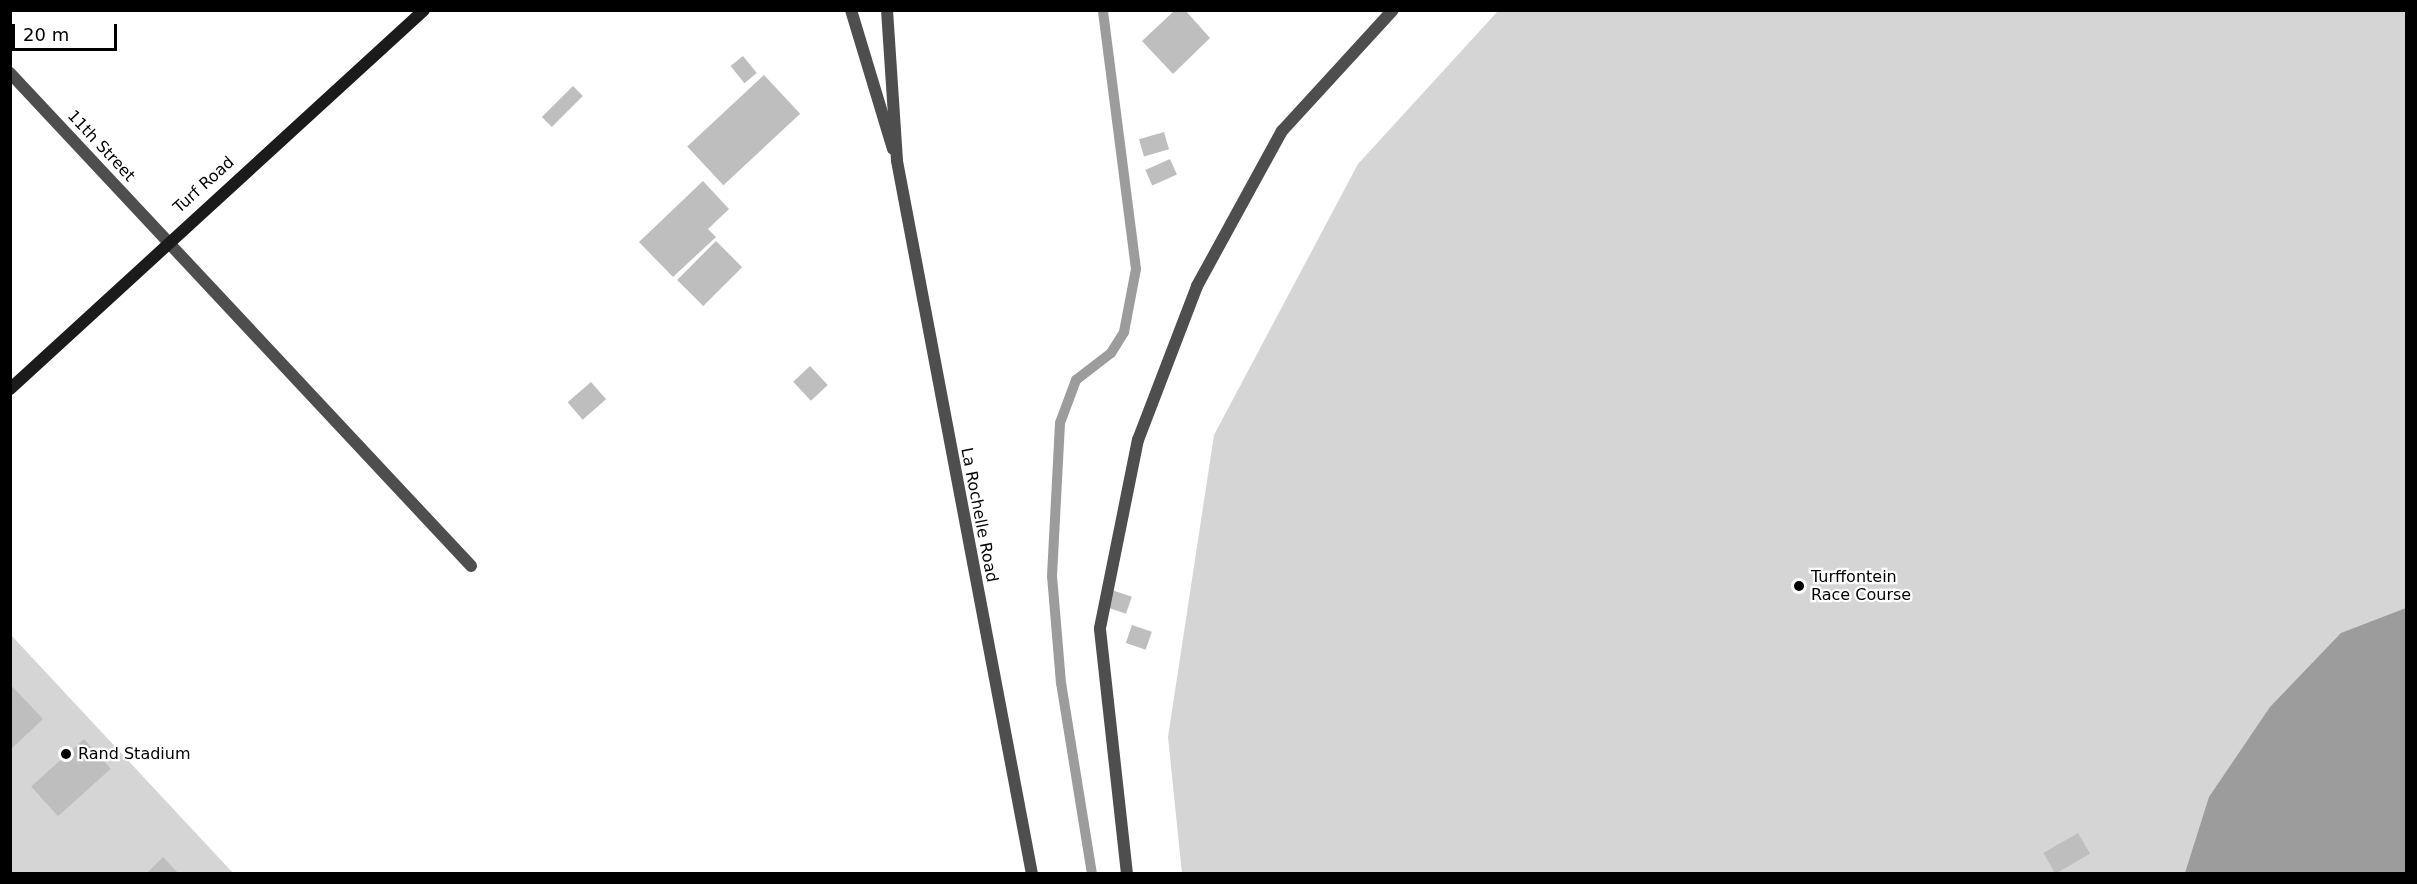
<!DOCTYPE html>
<style>
body{margin:0}
#map{position:relative;width:2417px;height:884px;overflow:hidden;background:#fff;font-family:"DejaVu Sans",sans-serif}
div>[style]{position:absolute}
.green>*{inset:0;background:#d5d5d5}
.water>*{inset:0;background:#9c9c9c}
.stream>*{height:10px;margin:-5px;padding:0 5px;transform-origin:5px;border-radius:5px;background:#9c9c9c}
.building>*{inset:0;background:#bebebe;transform-origin:0 0}
.lane>*{height:12px;margin:-6px;padding:0 6px;transform-origin:6px;border-radius:6px;background:#4e4e4e}
.street>*{height:12px;margin:-6px;padding:0 6px;transform-origin:6px;border-radius:6px;background:#4e4e4e}
.secondary>*{height:12px;margin:-6px;padding:0 6px;transform-origin:6px;border-radius:6px;background:#1b1b1b}
.dots>*{width:16px;height:16px;translate:-50% -50%;box-sizing:border-box;border:3px solid #fff;border-radius:50%}
span{translate:-50% -50%;white-space:nowrap;text-align:center;line-height:1.15;-webkit-text-stroke:4.5px #fff;paint-order:stroke}
.street-label{font-size:16px;color:#000}
.poi-label{font-size:16px;color:#000}
.left{translate:0 -50%;text-align:left}
.frame{position:absolute;inset:0;border:12px solid #000;pointer-events:none}
.scale{position:absolute;left:12px;top:24px;width:105px;height:27px;box-sizing:border-box;border:3px solid #000;border-top:0;padding-left:8px;font-size:18px;line-height:21px;white-space:nowrap;color:#000;-webkit-text-stroke:4px #fff;paint-order:stroke}
</style>
<div id="map">
<div class="green">
<i style="clip-path:polygon(1498px 11px,2406px 11px,2406px 873px,1182px 874px,1168px 737px,1214px 435px,1358px 164px)"></i>
<i style="clip-path:polygon(11px 635px,233px 873px,11px 873px)"></i>
</div>
<div class="water">
<i style="clip-path:polygon(2406px 608px,2406px 873px,2185px 873px,2209px 797px,2270px 707px,2341px 633px)"></i>
</div>
<div class="stream">
<i style="left:1092px;top:874px;width:193px;rotate:-99.2deg"></i>
<i style="left:1061px;top:683px;width:107px;rotate:-94.8deg"></i>
<i style="left:1052px;top:576px;width:153px;rotate:-87deg"></i>
<i style="left:1060px;top:423px;width:46px;rotate:-69.6deg"></i>
<i style="left:1076px;top:380px;width:44px;rotate:-37.6deg"></i>
<i style="left:1111px;top:353px;width:25px;rotate:-58deg"></i>
<i style="left:1124px;top:332px;width:64px;rotate:-79.2deg"></i>
<i style="left:1136px;top:269px;width:261px;rotate:-97.3deg"></i>
</div>
<div class="building">
<i style="clip-path:polygon(1175px 10px,1185px 10px,1210px 38px,1173px 74px,1142px 41px)"></i>
<i style="left:743px;top:56px;width:22px;height:16px;rotate:51deg"></i>
<i style="left:764px;top:75px;width:53px;height:105px;rotate:47deg"></i>
<i style="left:573px;top:86px;width:14px;height:44px;rotate:45deg"></i>
<i style="left:1164px;top:132px;width:18px;height:26px;rotate:74deg"></i>
<i style="left:1170px;top:159px;width:17px;height:27px;rotate:66deg"></i>
<i style="clip-path:polygon(703px 181px,729px 209px,708px 229px,716px 237px,673px 277px,639px 242px)"></i>
<i style="left:716px;top:241px;width:37px;height:55px;rotate:45deg"></i>
<i style="left:810px;top:366px;width:26px;height:23px;rotate:47deg"></i>
<i style="left:591px;top:382px;width:23px;height:31px;rotate:49deg"></i>
<i style="left:1112px;top:590px;width:21px;height:18px;rotate:19deg"></i>
<i style="left:1132px;top:625px;width:21px;height:19px;rotate:19deg"></i>
<i style="clip-path:polygon(10px 684px,43px 719px,10px 750px)"></i>
<i style="left:84px;top:739px;width:40px;height:71px;rotate:48deg"></i>
<i style="left:2078px;top:833px;width:24px;height:40px;rotate:60deg"></i>
<i style="clip-path:polygon(163px 857px,179px 874px,146px 874px)"></i>
</div>
<div class="lane">
<i style="left:167px;top:241px;width:445px;rotate:46.9deg"></i>
<i style="left:1127px;top:874px;width:247px;rotate:-96.3deg"></i>
<i style="left:1100px;top:628px;width:192px;rotate:-78.6deg"></i>
<i style="left:1138px;top:440px;width:165px;rotate:-69deg"></i>
<i style="left:1197px;top:286px;width:177px;rotate:-61.3deg"></i>
<i style="left:1282px;top:131px;width:164px;rotate:-47.5deg"></i>
</div>
<div class="street">
<i style="left:851px;top:10px;width:145px;rotate:73.2deg"></i>
<i style="left:887px;top:10px;width:151px;rotate:86.2deg"></i>
<i style="left:897px;top:161px;width:726px;rotate:79.28deg"></i>
<i style="left:10px;top:73px;width:230px;rotate:46.9deg"></i>
</div>
<div class="secondary">
<i style="left:10px;top:389px;width:561px;rotate:-42.47deg"></i>
</div>
<div class="dots">
<i style="left:1799px;top:586px;background:#000"></i>
<i style="left:66px;top:754px;background:#000"></i>
</div>
<div class="street-label">
<span style="left:101px;top:146px;rotate:47deg">11th Street</span>
<span style="left:204px;top:185px;rotate:-42deg">Turf Road</span>
<span style="left:979px;top:515px;rotate:79deg">La Rochelle Road</span>
</div>
<div class="poi-label">
<span class="left" style="left:1811px;top:586px">Turffontein<br>Race Course</span>
<span class="left" style="left:78px;top:754px">Rand Stadium</span>
</div>
<div class="frame"></div>
<div class="scale">20 m</div>
</div>
